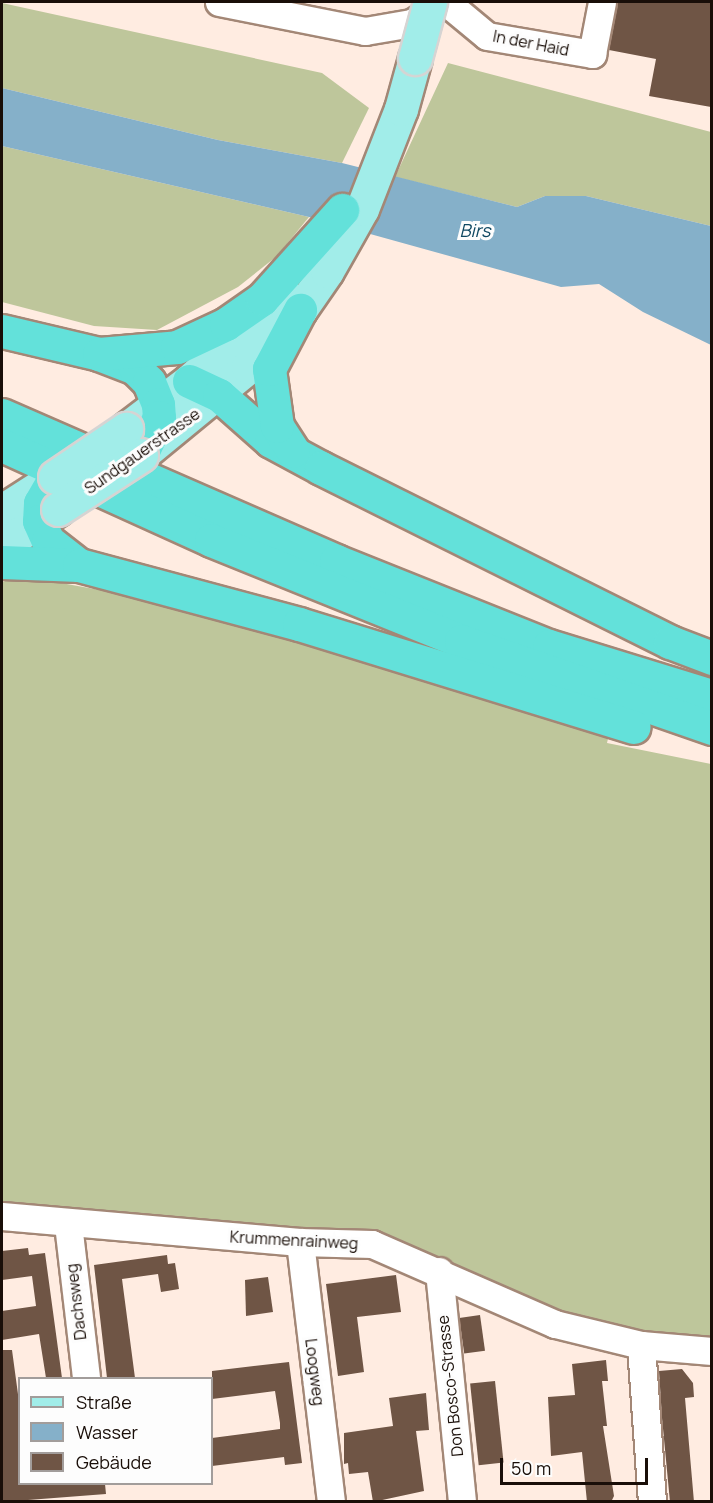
<!DOCTYPE html>
<meta charset="utf-8">
<style>
body{margin:0}
#map{position:relative;width:713px;height:1503px;overflow:hidden;background:#ffece1;font-family:Manrope,sans-serif}
div>[style]{position:absolute}
.forest>*{inset:0;background:#bec69b}
.water>*{inset:0;background:#85b0c9}
.building>*{inset:0;background:#6f5545;transform-origin:0 0}
.roads{filter:drop-shadow(2px 0 #a38776) drop-shadow(-2px 0 #a38776) drop-shadow(0 2px #a38776) drop-shadow(0 -2px #a38776)}
.minor>*{height:27px;margin:-13.5px;padding:0 13.5px;transform-origin:13.5px;border-radius:13.5px;background:#fff}
.major>*{height:33px;margin:-16.5px;padding:0 16.5px;transform-origin:16.5px;border-radius:16.5px;background:#a1ede9}
.highway>*{height:33px;margin:-16.5px;padding:0 16.5px;transform-origin:16.5px;border-radius:16.5px;background:#63e1da}
.bridges{filter:drop-shadow(2px 0 #d6d4d3) drop-shadow(-2px 0 #d6d4d3) drop-shadow(0 2px #d6d4d3) drop-shadow(0 -2px #d6d4d3)}
.major-bridge>*{height:33px;margin:-16.5px;padding:0 16.5px;transform-origin:16.5px;border-radius:16.5px;background:#a1ede9}
span{translate:-50% -50%;white-space:nowrap;text-align:center;line-height:1.15;-webkit-text-stroke:6px #fdfdfd;paint-order:stroke}
.street-label{font-size:16px;color:#190e08}
.water-label{font-size:18px;color:#0e4761;font-style:italic}
.frame{position:absolute;inset:0;border:3px solid #190e08;pointer-events:none}
.legend{position:absolute;left:18px;top:1377px;width:195px;height:108px;box-sizing:border-box;background:#fdfdfd;border:2px solid #a29d9b;margin:0;padding:8px 10px;list-style:none;font-size:18px;color:#190e08}
.legend li{display:flex;align-items:center;gap:12px;height:30px}
.legend b{width:30px;border:2px solid #a29d9b}
.scale{position:absolute;left:500px;top:1458px;width:148px;height:27px;box-sizing:border-box;border:3px solid #190e08;border-top:0;padding-left:8px;font-size:18px;line-height:21px;white-space:nowrap;color:#190e08;-webkit-text-stroke:4px #fdfdfd;paint-order:stroke}
</style>
<div id="map">
<div class="forest">
<i style="clip-path:polygon(2px 3px,322px 73px,369px 108px,342px 163px,218px 140px,2px 88px)"></i>
<i style="clip-path:polygon(448px 63px,711px 132px,711px 226px,586px 196px,545px 196px,517px 207px,395px 177px)"></i>
<i style="clip-path:polygon(2px 146px,309px 217px,277px 256px,238px 287px,157px 330px,94px 326px,2px 302px)"></i>
<i style="clip-path:polygon(22px 576px,128px 595px,610px 730px,607px 743px,711px 764px,711px 1351px,641px 1345px,372px 1244px,2px 1216px,2px 582px)"></i>
</div>
<div class="water">
<i style="clip-path:polygon(2px 88px,218px 140px,342px 163px,517px 207px,545px 196px,586px 196px,711px 226px,711px 345px,643px 312px,599px 284px,561px 287px,309px 217px,2px 146px)"></i>
</div>
<div class="building">
<i style="clip-path:polygon(617px 2px,711px 2px,711px 107px,649px 96px,656px 59px,609px 50px)"></i>
<i style="clip-path:polygon(28px 1248px,29px 1255px,45px 1253px,62px 1378px,46px 1378px,39px 1334px,2px 1340px,2px 1311px,36px 1306px,32px 1276px,2px 1280px,2px 1251px)"></i>
<i style="clip-path:polygon(167px 1255px,168px 1264px,175px 1263px,179px 1289px,161px 1292px,158px 1274px,122px 1279px,135px 1378px,107px 1378px,94px 1265px)"></i>
<i style="clip-path:polygon(396px 1275px,401px 1312px,357px 1317px,364px 1372px,338px 1376px,326px 1284px)"></i>
<i style="clip-path:polygon(268px 1277px,273px 1312px,246px 1316px,245px 1280px)"></i>
<i style="left:480px;top:1315px;width:36px;height:21px;rotate:82deg"></i>
<i style="clip-path:polygon(2px 1350px,12px 1350px,20px 1409px,20px 1484px,105px 1484px,106px 1494px,2px 1502px)"></i>
<i style="clip-path:polygon(606px 1360px,608px 1381px,602px 1381px,607px 1426px,603px 1426px,614px 1496px,611px 1502px,587px 1502px,582px 1452px,551px 1456px,548px 1397px,575px 1395px,572px 1364px)"></i>
<i style="clip-path:polygon(289px 1362px,302px 1463px,285px 1465px,284px 1457px,212px 1466px,212px 1438px,280px 1429px,280px 1423px,275px 1391px,212px 1399px,212px 1371px)"></i>
<i style="clip-path:polygon(682px 1369px,693px 1383px,694px 1397px,685px 1398px,694px 1502px,670px 1502px,662px 1418px,659px 1371px)"></i>
<i style="left:495px;top:1381px;width:82px;height:25px;rotate:84deg"></i>
<i style="clip-path:polygon(426px 1393px,429px 1430px,416px 1431px,424px 1491px,373px 1502px,368px 1472px,349px 1474px,348px 1463px,344px 1464px,344px 1433px,393px 1426px,389px 1398px)"></i>
</div>
<div class="roads">
<div class="minor">
<i style="left:219px;top:2px;width:149px;rotate:11.2deg"></i>
<i style="left:365px;top:31px;width:48px;rotate:-9.7deg"></i>
<i style="left:412px;top:23px;width:30px;rotate:-34deg"></i>
<i style="left:446px;top:2px;width:53px;rotate:39.7deg"></i>
<i style="left:487px;top:36px;width:107px;rotate:9.7deg"></i>
<i style="left:592px;top:54px;width:53px;rotate:-79.1deg"></i>
<i style="left:2px;top:1216px;width:299px;rotate:5deg"></i>
<i style="left:300px;top:1242px;width:72px;rotate:1.6deg"></i>
<i style="left:372px;top:1244px;width:200px;rotate:23.6deg"></i>
<i style="left:555px;top:1324px;width:89px;rotate:13.7deg"></i>
<i style="left:641px;top:1345px;width:71px;rotate:4.8deg"></i>
<i style="left:68px;top:1224px;width:155px;rotate:83.3deg"></i>
<i style="left:300px;top:1242px;width:262px;rotate:83.2deg"></i>
<i style="left:439px;top:1271px;width:232px;rotate:84.3deg"></i>
<i style="left:641px;top:1345px;width:157px;rotate:86deg"></i>
</div>
<div class="major">
<i style="left:126px;top:429px;width:79px;rotate:-37.3deg"></i>
<i style="left:189px;top:381px;width:129px;rotate:-41.9deg"></i>
<i style="left:141px;top:455px;width:139px;rotate:-39.4deg"></i>
<i style="left:248px;top:367px;width:77px;rotate:-47.6deg"></i>
<i style="left:300px;top:310px;width:47px;rotate:-55.3deg"></i>
<i style="left:327px;top:271px;width:71px;rotate:-60.6deg"></i>
<i style="left:362px;top:209px;width:107px;rotate:-68.7deg"></i>
<i style="left:401px;top:109px;width:53px;rotate:-74.6deg"></i>
<i style="left:2px;top:511px;width:63px;rotate:-32.7deg"></i>
<i style="left:2px;top:545px;width:67px;rotate:-32.7deg"></i>
</div>
<div class="highway">
<i style="left:2px;top:331px;width:100px;rotate:13.3deg"></i>
<i style="left:99px;top:354px;width:39px;rotate:21deg"></i>
<i style="left:135px;top:368px;width:20px;rotate:45deg"></i>
<i style="left:149px;top:382px;width:24px;rotate:68deg"></i>
<i style="left:158px;top:404px;width:13px;rotate:86deg"></i>
<i style="left:159px;top:417px;width:42px;rotate:115.3deg"></i>
<i style="left:99px;top:354px;width:78px;rotate:-5.1deg"></i>
<i style="left:177px;top:347px;width:54px;rotate:-25.1deg"></i>
<i style="left:226px;top:324px;width:44px;rotate:-34.8deg"></i>
<i style="left:262px;top:299px;width:120px;rotate:-48deg"></i>
<i style="left:189px;top:381px;width:33px;rotate:25deg"></i>
<i style="left:219px;top:395px;width:69px;rotate:41.5deg"></i>
<i style="left:271px;top:441px;width:57px;rotate:28.4deg"></i>
<i style="left:321px;top:468px;width:390px;rotate:26.5deg"></i>
<i style="left:670px;top:642px;width:45px;rotate:20.9deg"></i>
<i style="left:2px;top:415px;width:365px;rotate:23.6deg"></i>
<i style="left:336px;top:561px;width:229px;rotate:21.8deg"></i>
<i style="left:549px;top:646px;width:170px;rotate:17.1deg"></i>
<i style="left:2px;top:445px;width:230px;rotate:24.4deg"></i>
<i style="left:211px;top:540px;width:270px;rotate:22deg"></i>
<i style="left:461px;top:641px;width:266px;rotate:19.1deg"></i>
<i style="left:293px;top:451px;width:30px;rotate:-123deg"></i>
<i style="left:277px;top:426px;width:58px;rotate:-98deg"></i>
<i style="left:269px;top:369px;width:67px;rotate:-62.3deg"></i>
<i style="left:55px;top:477px;width:30px;rotate:120deg"></i>
<i style="left:40px;top:503px;width:18px;rotate:93deg"></i>
<i style="left:39px;top:521px;width:22px;rotate:66deg"></i>
<i style="left:48px;top:541px;width:39px;rotate:38deg"></i>
<i style="left:2px;top:562px;width:77px;rotate:2.2deg"></i>
<i style="left:79px;top:565px;width:228px;rotate:15deg"></i>
<i style="left:299px;top:624px;width:350px;rotate:17.1deg"></i>
</div>
</div>
<div class="bridges">
<div class="major-bridge">
<i style="left:415px;top:58px;width:58px;rotate:-75deg"></i>
<i style="left:55px;top:477px;width:86px;rotate:-34.1deg"></i>
<i style="left:58px;top:509px;width:99px;rotate:-33deg"></i>
</div>
</div>
<div class="street-label">
<span style="left:531px;top:43px;rotate:11deg">In der Haid</span>
<span style="left:142px;top:451px;rotate:-35deg">Sundgauerstrasse</span>
<span style="left:294px;top:1240px;rotate:3deg">Krummenrainweg</span>
<span style="left:76px;top:1302px;rotate:-97deg">Dachsweg</span>
<span style="left:315px;top:1372px;rotate:83deg">Loogweg</span>
<span style="left:450px;top:1386px;rotate:-96deg">Don Bosco-Strasse</span>
</div>
<div class="water-label">
<span style="left:475px;top:230px">Birs</span>
</div>
<div class="frame"></div>
<ul class="legend">
<li><b style="height:8px;background:#a1ede9"></b>Straße</li>
<li><b style="height:16px;background:#85b0c9"></b>Wasser</li>
<li><b style="height:16px;background:#6f5545"></b>Gebäude</li>
</ul>
<div class="scale">50 m</div>
</div>
